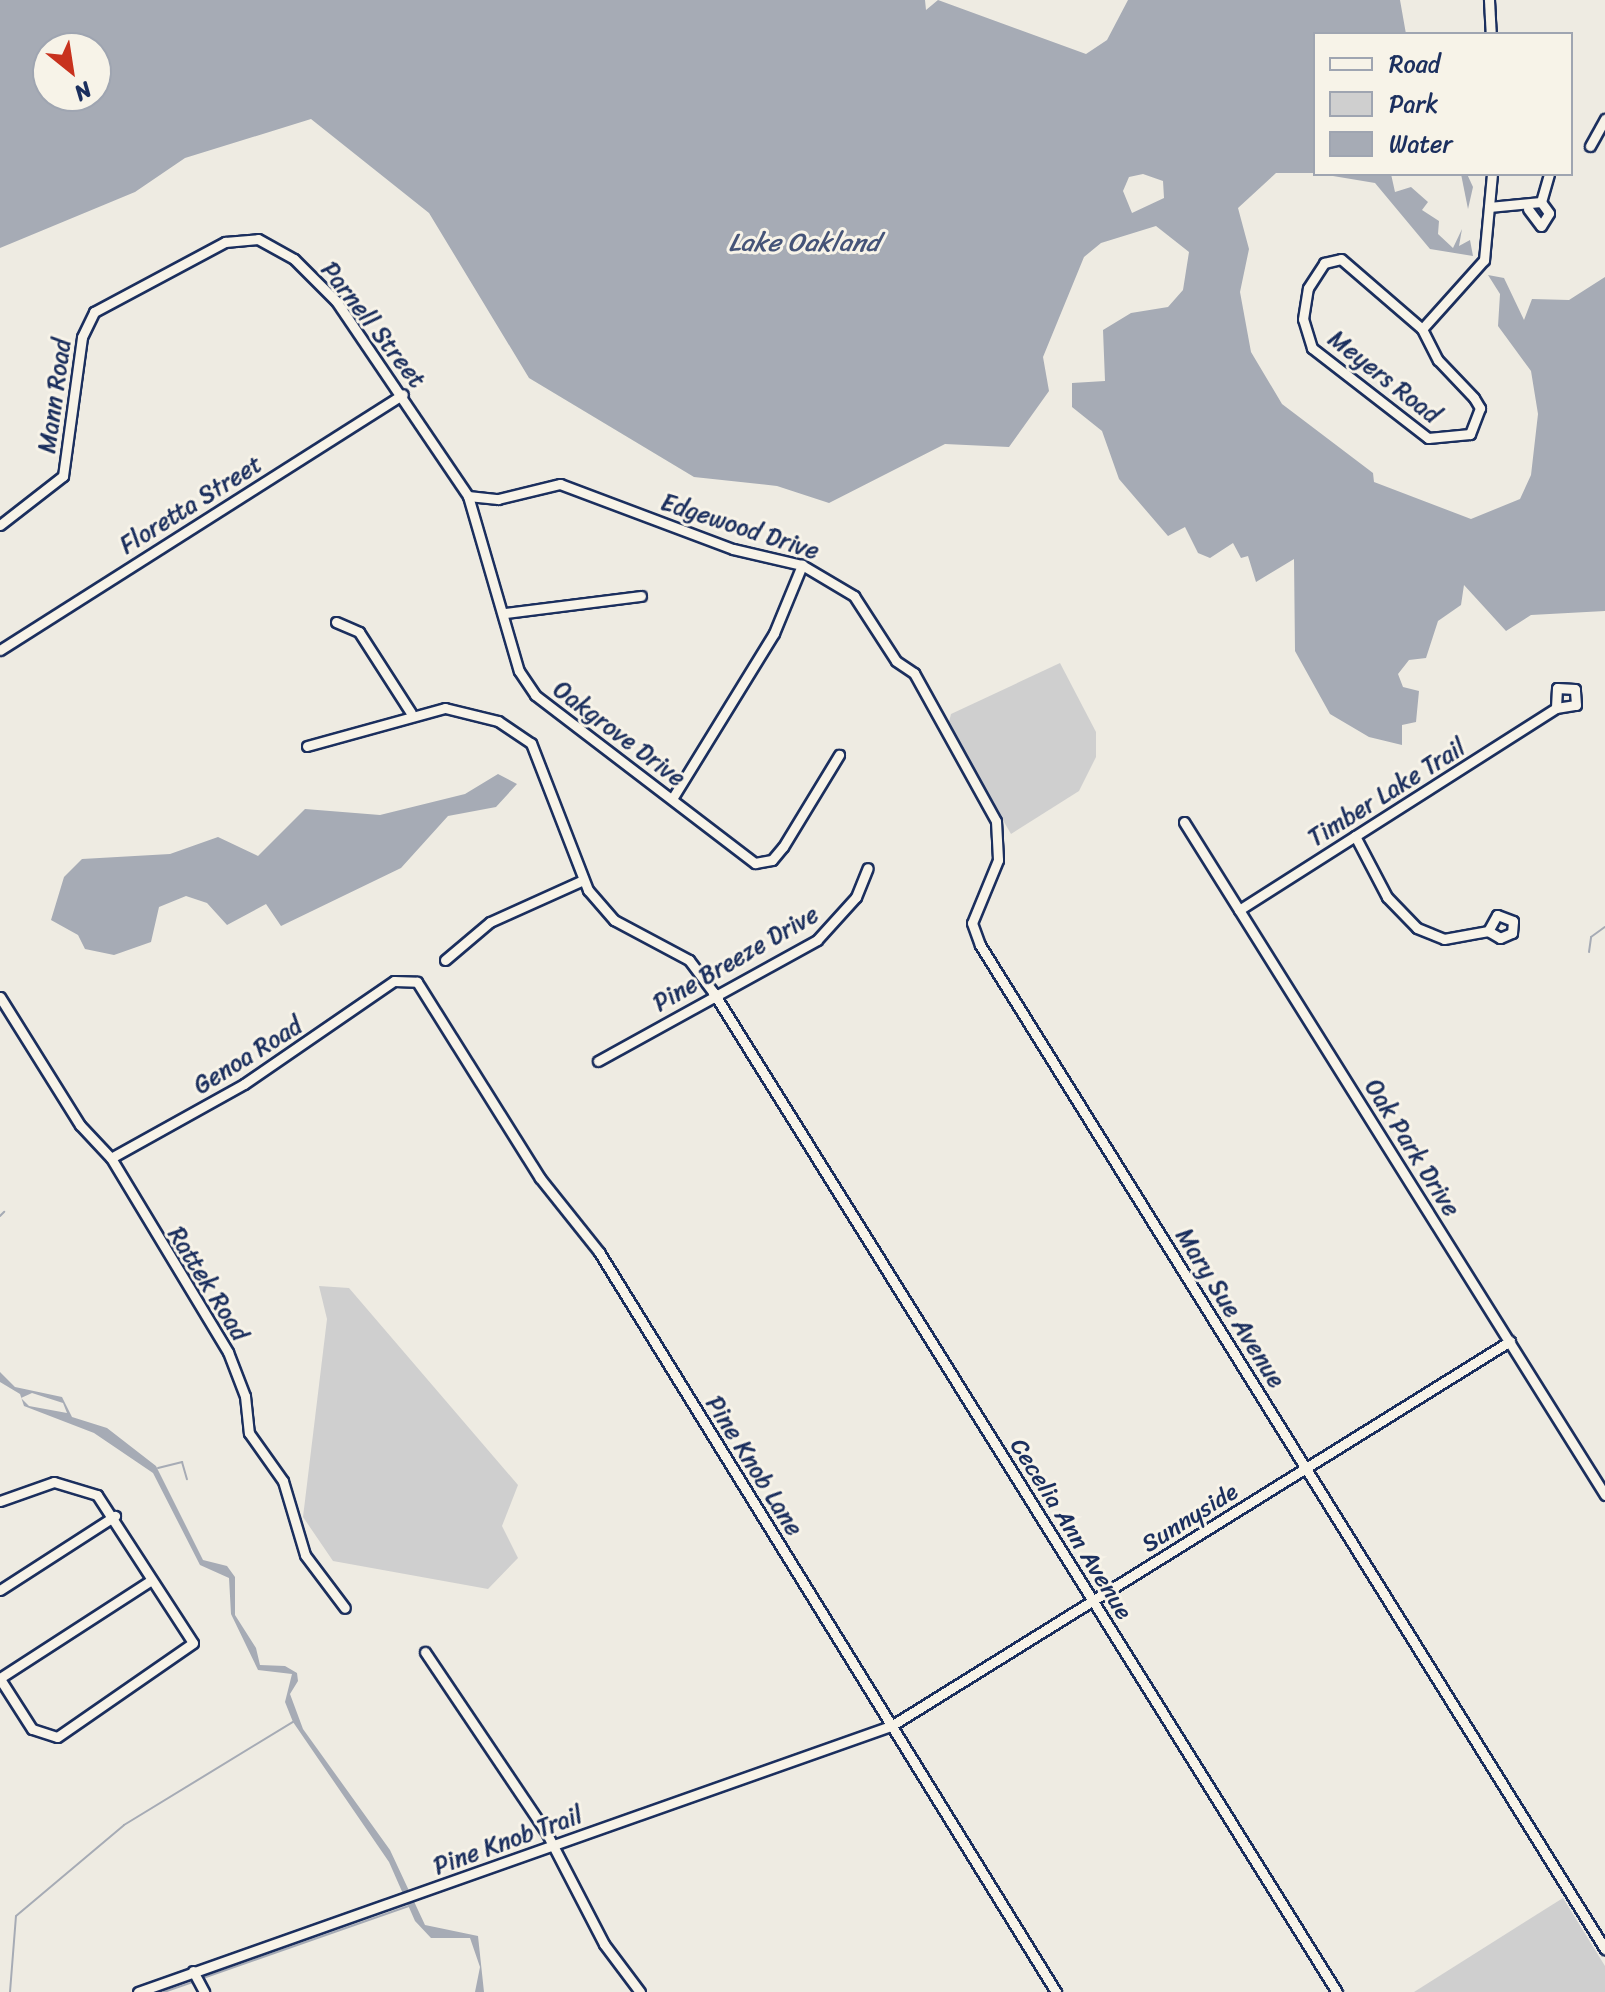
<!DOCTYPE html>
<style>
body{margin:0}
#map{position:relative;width:1605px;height:1992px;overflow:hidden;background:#eeebe2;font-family:Sriracha,sans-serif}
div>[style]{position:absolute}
.green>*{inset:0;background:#cfcfcf}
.water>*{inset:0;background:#a6abb5}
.stream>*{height:2px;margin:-1px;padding:0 1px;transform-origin:1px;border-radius:1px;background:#a6abb5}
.roads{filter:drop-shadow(2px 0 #1b2f5e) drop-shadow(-2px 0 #1b2f5e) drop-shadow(0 2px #1b2f5e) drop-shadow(0 -2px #1b2f5e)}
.minor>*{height:9px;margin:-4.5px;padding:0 4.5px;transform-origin:4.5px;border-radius:4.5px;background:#f7f3e8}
span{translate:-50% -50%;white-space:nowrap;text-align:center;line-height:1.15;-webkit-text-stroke:6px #f7f3e8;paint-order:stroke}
.street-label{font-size:24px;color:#1b2f5e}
.water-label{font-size:26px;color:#455478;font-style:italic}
.legend{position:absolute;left:1313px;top:32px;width:260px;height:144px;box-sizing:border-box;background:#f7f3e8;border:2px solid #9fa5b1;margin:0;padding:10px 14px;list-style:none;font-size:24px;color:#1b2f5e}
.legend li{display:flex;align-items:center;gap:16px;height:40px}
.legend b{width:40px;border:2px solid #9fa5b1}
.north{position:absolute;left:32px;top:32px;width:80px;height:80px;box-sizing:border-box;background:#f7f3e8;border:2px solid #9fa5b1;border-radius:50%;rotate:150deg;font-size:22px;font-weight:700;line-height:32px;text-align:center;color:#1b2f5e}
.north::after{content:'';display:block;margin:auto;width:28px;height:36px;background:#c8321e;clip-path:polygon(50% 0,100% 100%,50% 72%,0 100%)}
</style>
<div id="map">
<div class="green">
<i style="clip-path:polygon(1060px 663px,1096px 732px,1096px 757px,1079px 791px,1011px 834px,948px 726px,951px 714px)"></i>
<i style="clip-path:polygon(319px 1286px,349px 1288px,518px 1485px,502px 1526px,518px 1558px,488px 1589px,333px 1561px,303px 1517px,327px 1319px)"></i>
<i style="clip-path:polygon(1563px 1898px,1605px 1966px,1605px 1992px,1414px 1992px)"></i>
</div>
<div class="water">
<i style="clip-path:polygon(evenodd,0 0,925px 0,926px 10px,938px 0,1086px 54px,1107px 40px,1128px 0,1400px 0,1406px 34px,1315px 34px,1315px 173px,1276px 173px,1238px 208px,1249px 249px,1240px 292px,1251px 352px,1282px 404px,1373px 473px,1374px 482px,1471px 519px,1520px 499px,1531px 475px,1538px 414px,1531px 371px,1498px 326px,1500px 294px,1488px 275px,1504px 278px,1524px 320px,1532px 299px,1569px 300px,1605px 277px,1605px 611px,1531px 615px,1506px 631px,1464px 585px,1461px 605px,1438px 621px,1426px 658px,1409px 660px,1398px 674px,1403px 687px,1419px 691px,1416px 722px,1402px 725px,1402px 745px,1369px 737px,1330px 714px,1295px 651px,1294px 559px,1256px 582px,1248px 556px,1241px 558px,1233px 543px,1210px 558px,1198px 553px,1185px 527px,1168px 536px,1119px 479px,1102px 431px,1072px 407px,1072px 383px,1105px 381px,1103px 330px,1131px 313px,1168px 307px,1183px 290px,1189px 252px,1156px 226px,1101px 243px,1084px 257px,1043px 357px,1049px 391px,1009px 447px,945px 444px,829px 503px,777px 486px,694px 477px,529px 378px,429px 213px,311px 119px,185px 158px,135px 192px,0 248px,0 0,48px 48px,96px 48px,96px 96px,48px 96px,48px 48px,0 0,1143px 174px,1163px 181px,1164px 198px,1132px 213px,1123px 191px,1129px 177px,1143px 174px)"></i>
<i style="clip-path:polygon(1321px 174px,1391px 174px,1395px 192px,1411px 187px,1428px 202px,1422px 210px,1439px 221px,1438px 234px,1453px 248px,1462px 229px,1459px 246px,1470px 240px,1473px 256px,1430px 249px,1375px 183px)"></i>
<i style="clip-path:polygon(1461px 174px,1467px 174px,1473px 187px,1468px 209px)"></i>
<i style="clip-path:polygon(498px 774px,517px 784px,496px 807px,448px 816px,401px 868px,281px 926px,266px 904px,227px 925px,207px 903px,186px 896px,159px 907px,151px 942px,114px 955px,85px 949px,78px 935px,51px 920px,64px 877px,82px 859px,170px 854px,218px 837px,258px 856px,305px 809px,380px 815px,465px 794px)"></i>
<i style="clip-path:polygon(evenodd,0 1372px,15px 1387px,62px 1397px,72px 1417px,107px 1428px,156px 1466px,203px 1560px,227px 1566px,235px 1577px,235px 1615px,256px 1648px,260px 1665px,285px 1666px,297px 1673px,298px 1681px,290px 1694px,303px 1729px,390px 1850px,425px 1925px,478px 1936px,484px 1992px,475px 1992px,480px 1967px,470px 1938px,431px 1938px,415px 1921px,389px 1862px,293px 1722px,285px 1702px,292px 1674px,258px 1670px,231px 1614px,229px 1578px,200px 1565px,153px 1473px,94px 1433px,24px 1406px,20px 1394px,0 1382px,0 1372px,32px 1393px,63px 1403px,67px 1413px,29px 1406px,21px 1398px,32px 1393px)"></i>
</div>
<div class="stream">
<i style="left:1589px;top:952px;width:15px;rotate:-82deg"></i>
<i style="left:1591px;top:937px;width:17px;rotate:-36deg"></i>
<i style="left:0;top:1216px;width:6px;rotate:-45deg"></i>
<i style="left:158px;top:1468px;width:25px;rotate:-14deg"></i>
<i style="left:182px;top:1462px;width:18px;rotate:74deg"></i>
<i style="left:203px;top:1978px;width:218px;rotate:-19.3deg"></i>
<i style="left:10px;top:1992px;width:76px;rotate:-85.5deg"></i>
<i style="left:16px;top:1916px;width:141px;rotate:-40.1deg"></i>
<i style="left:124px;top:1825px;width:198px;rotate:-31.4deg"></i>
<i style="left:164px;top:1992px;width:31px;rotate:-19deg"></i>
</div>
<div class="roads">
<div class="minor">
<i style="left:1489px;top:0;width:34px;rotate:87deg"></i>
<i style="left:1590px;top:146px;width:31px;rotate:-61deg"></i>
<i style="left:1489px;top:207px;width:52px;rotate:-5.5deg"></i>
<i style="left:1541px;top:202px;width:29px;rotate:-74deg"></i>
<i style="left:1528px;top:209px;width:21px;rotate:53deg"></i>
<i style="left:1541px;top:226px;width:15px;rotate:-58deg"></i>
<i style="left:1549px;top:213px;width:14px;rotate:-126deg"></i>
<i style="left:1341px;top:259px;width:107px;rotate:40.8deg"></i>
<i style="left:1422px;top:329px;width:35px;rotate:63deg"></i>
<i style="left:1438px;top:360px;width:52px;rotate:46.5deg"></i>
<i style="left:1474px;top:398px;width:12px;rotate:59deg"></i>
<i style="left:1480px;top:408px;width:28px;rotate:111deg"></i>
<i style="left:1470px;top:434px;width:42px;rotate:174.6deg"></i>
<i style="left:1428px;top:438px;width:147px;rotate:-142.2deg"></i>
<i style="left:1312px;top:348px;width:30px;rotate:-107deg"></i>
<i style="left:1303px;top:319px;width:31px;rotate:-81deg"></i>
<i style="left:1308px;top:288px;width:30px;rotate:-57deg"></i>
<i style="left:1324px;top:263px;width:17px;rotate:-13deg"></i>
<i style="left:1422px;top:329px;width:93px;rotate:-48.1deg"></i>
<i style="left:1484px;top:260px;width:86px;rotate:-84.7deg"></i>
<i style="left:468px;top:496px;width:30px;rotate:6deg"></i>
<i style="left:498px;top:499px;width:64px;rotate:-13.6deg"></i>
<i style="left:560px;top:484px;width:185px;rotate:20.6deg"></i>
<i style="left:733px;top:549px;width:71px;rotate:13.1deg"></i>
<i style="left:802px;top:565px;width:61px;rotate:30.8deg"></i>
<i style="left:854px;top:596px;width:77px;rotate:57.1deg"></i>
<i style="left:896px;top:661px;width:22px;rotate:34deg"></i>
<i style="left:914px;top:673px;width:169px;rotate:61deg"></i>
<i style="left:996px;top:821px;width:39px;rotate:87deg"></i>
<i style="left:998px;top:860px;width:68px;rotate:112.4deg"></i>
<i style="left:972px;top:923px;width:23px;rotate:70deg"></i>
<i style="left:980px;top:945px;width:1183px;rotate:58.1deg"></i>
<i style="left:0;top:525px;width:80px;rotate:-37.9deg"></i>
<i style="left:63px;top:476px;width:140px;rotate:-82.2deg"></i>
<i style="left:82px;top:337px;width:28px;rotate:-64deg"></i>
<i style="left:94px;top:312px;width:149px;rotate:-28.1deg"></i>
<i style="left:225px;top:242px;width:33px;rotate:-5deg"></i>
<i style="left:258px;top:239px;width:41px;rotate:29.1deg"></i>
<i style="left:294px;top:259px;width:59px;rotate:45deg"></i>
<i style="left:336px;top:301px;width:235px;rotate:55.9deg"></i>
<i style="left:468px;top:496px;width:182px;rotate:73.8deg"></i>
<i style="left:519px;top:671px;width:29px;rotate:56deg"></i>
<i style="left:535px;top:695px;width:277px;rotate:37.4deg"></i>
<i style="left:755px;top:863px;width:17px;rotate:-10deg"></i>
<i style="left:772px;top:860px;width:17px;rotate:-50deg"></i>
<i style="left:783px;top:847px;width:108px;rotate:-58.7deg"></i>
<i style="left:506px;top:613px;width:136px;rotate:-7.2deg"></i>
<i style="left:336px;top:622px;width:25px;rotate:23deg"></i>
<i style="left:359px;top:632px;width:96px;rotate:57.3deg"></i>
<i style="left:0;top:650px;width:477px;rotate:-32.4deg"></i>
<i style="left:307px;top:746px;width:143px;rotate:-15.4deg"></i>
<i style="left:445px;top:708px;width:55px;rotate:13.8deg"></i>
<i style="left:498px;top:721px;width:40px;rotate:34deg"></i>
<i style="left:531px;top:743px;width:158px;rotate:68.8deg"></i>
<i style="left:588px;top:890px;width:40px;rotate:49deg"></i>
<i style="left:614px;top:920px;width:85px;rotate:28.1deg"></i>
<i style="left:689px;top:960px;width:40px;rotate:53deg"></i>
<i style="left:713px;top:992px;width:1179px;rotate:58.04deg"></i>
<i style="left:672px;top:799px;width:195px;rotate:-58.4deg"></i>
<i style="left:774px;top:633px;width:74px;rotate:-67.6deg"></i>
<i style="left:1184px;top:822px;width:794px;rotate:57.97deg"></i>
<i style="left:1355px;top:836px;width:69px;rotate:62.3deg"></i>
<i style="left:1387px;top:897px;width:43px;rotate:45.9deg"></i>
<i style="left:1417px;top:928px;width:29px;rotate:22deg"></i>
<i style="left:1444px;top:939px;width:45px;rotate:-10.3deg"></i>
<i style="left:1488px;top:931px;width:14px;rotate:30deg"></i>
<i style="left:1500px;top:938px;width:13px;rotate:-23deg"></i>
<i style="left:1512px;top:933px;width:12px;rotate:-85deg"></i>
<i style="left:1513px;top:921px;width:17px;rotate:-159deg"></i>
<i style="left:1497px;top:915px;width:18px;rotate:119deg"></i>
<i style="left:1239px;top:910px;width:376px;rotate:-32.5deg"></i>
<i style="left:1556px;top:708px;width:20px;rotate:-9deg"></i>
<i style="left:1576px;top:705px;width:16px;rotate:-94deg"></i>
<i style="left:1575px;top:689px;width:18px;rotate:-177deg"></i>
<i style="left:1557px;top:688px;width:20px;rotate:93deg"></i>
<i style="left:445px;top:960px;width:59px;rotate:-40.2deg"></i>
<i style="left:490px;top:922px;width:102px;rotate:-24.3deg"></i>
<i style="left:0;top:997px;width:151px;rotate:58deg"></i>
<i style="left:80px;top:1125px;width:45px;rotate:46.8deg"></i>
<i style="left:111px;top:1158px;width:227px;rotate:58.9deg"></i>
<i style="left:228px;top:1352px;width:47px;rotate:68.9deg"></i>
<i style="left:245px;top:1396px;width:37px;rotate:84deg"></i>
<i style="left:249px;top:1433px;width:59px;rotate:54.7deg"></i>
<i style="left:283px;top:1481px;width:77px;rotate:73.4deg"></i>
<i style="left:305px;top:1555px;width:66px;rotate:53deg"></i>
<i style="left:598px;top:1061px;width:250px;rotate:-28.9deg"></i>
<i style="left:817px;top:940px;width:58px;rotate:-47.8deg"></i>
<i style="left:856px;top:897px;width:31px;rotate:-68deg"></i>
<i style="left:111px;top:1158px;width:152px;rotate:-29.1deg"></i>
<i style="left:244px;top:1084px;width:182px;rotate:-34.5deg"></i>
<i style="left:394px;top:981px;width:23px;rotate:2deg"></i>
<i style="left:417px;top:982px;width:231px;rotate:57.9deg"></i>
<i style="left:540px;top:1178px;width:95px;rotate:51.4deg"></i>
<i style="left:599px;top:1252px;width:870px;rotate:58.3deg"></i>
<i style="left:0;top:1501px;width:57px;rotate:-19.4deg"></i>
<i style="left:54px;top:1482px;width:45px;rotate:16.8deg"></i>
<i style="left:97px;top:1495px;width:176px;rotate:57deg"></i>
<i style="left:193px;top:1643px;width:165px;rotate:145.3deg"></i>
<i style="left:57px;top:1737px;width:26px;rotate:-162deg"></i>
<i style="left:32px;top:1729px;width:59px;rotate:-122.6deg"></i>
<i style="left:0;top:1590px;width:137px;rotate:-32.8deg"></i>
<i style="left:425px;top:1652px;width:217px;rotate:56.1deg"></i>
<i style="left:546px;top:1832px;width:126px;rotate:62.6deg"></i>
<i style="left:604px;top:1944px;width:60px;rotate:53.1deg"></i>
<i style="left:0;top:1678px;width:179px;rotate:-32.9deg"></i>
<i style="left:193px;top:1971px;width:24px;rotate:62deg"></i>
<i style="left:138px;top:1992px;width:799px;rotate:-19.46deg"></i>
<i style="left:891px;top:1726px;width:729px;rotate:-31.88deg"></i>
</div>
</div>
<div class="street-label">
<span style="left:373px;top:325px;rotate:52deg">Parnell Street</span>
<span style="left:1384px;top:377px;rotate:38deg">Meyers Road</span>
<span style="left:55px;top:396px;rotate:-82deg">Mann Road</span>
<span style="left:191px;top:505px;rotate:-32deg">Floretta Street</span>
<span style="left:740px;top:527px;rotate:18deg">Edgewood Drive</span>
<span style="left:619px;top:734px;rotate:37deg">Oakgrove Drive</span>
<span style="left:1387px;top:793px;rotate:-32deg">Timber Lake Trail</span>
<span style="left:736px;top:959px;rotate:-30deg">Pine Breeze Drive</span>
<span style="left:248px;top:1056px;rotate:-32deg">Genoa Road</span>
<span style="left:1412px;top:1148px;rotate:58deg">Oak Park Drive</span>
<span style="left:208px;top:1284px;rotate:58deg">Rattek Road</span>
<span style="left:1230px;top:1308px;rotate:58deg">Mary Sue Avenue</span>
<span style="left:754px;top:1466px;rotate:58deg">Pine Knob Lane</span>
<span style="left:1190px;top:1518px;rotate:-32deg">Sunnyside</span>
<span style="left:1071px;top:1529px;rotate:58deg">Cecelia Ann Avenue</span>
<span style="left:508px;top:1841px;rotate:-20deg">Pine Knob Trail</span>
</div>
<div class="water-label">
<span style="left:804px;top:243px">Lake Oakland</span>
</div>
<ul class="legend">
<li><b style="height:10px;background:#f7f3e8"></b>Road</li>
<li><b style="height:22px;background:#cfcfcf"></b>Park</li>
<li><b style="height:22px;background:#a6abb5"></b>Water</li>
</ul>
<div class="north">N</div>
</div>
